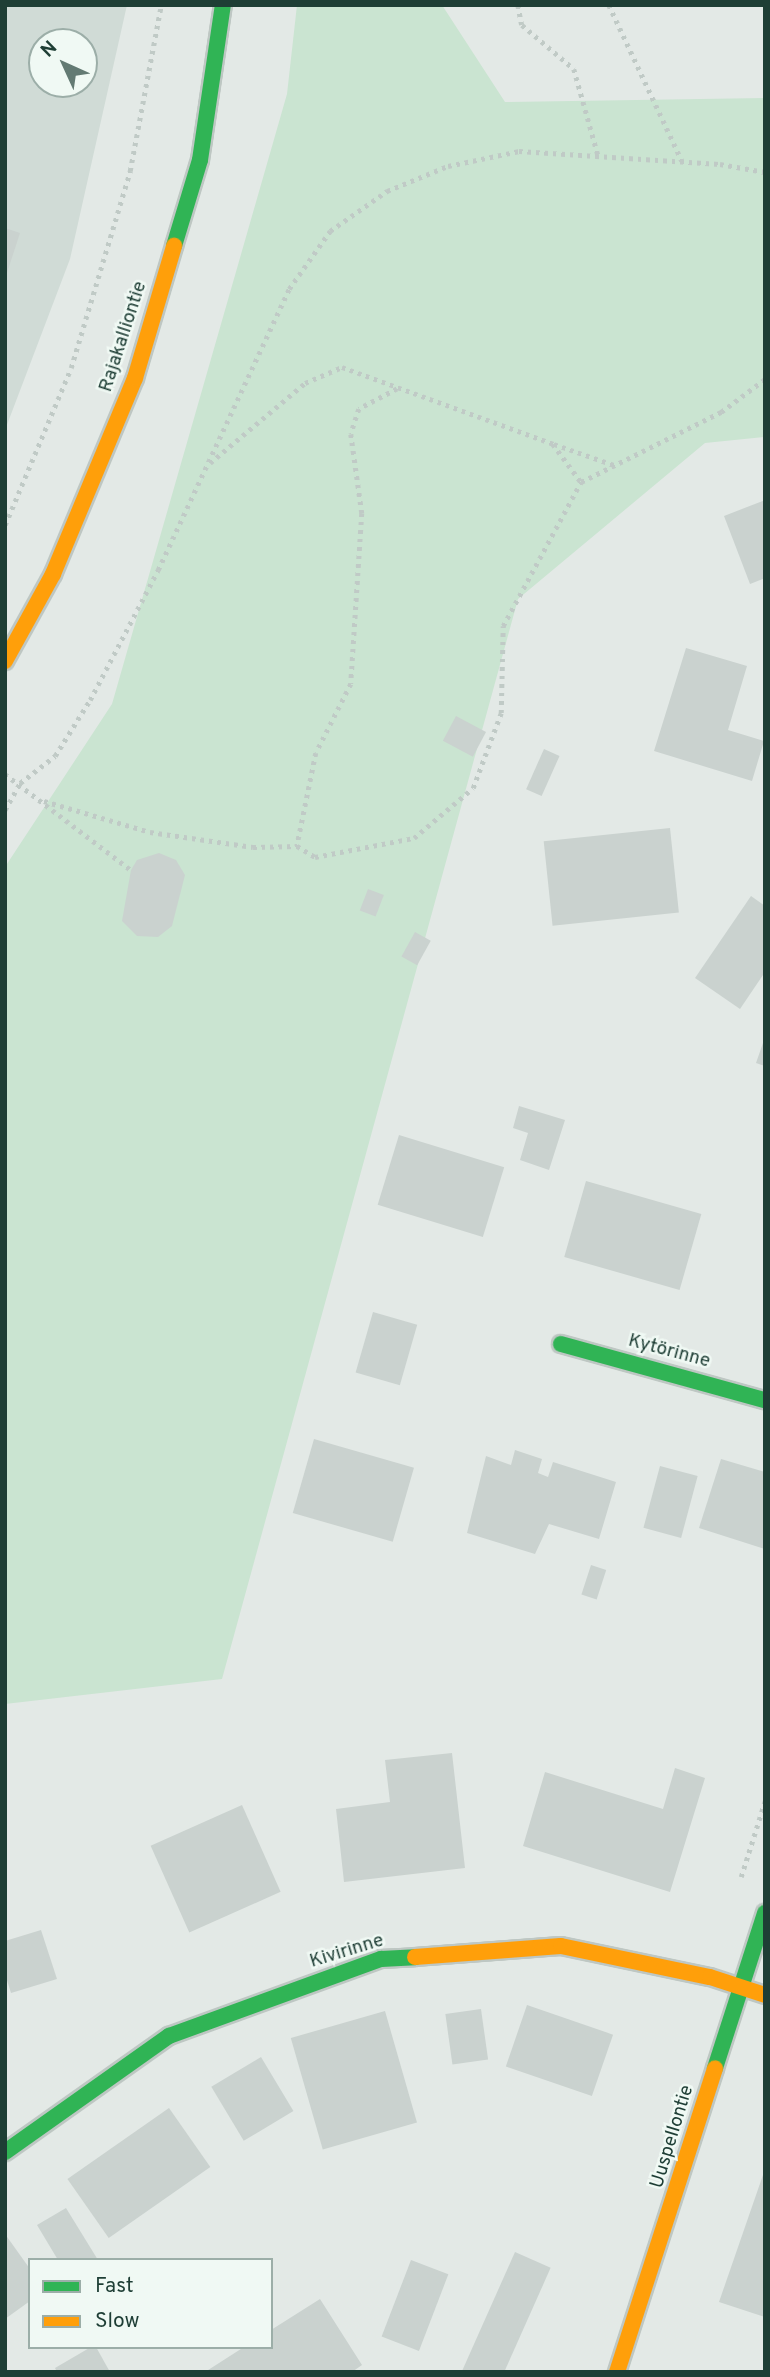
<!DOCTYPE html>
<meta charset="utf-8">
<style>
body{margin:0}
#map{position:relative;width:770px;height:2377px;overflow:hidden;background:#e3e9e6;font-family:Overpass,sans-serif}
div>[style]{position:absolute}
.built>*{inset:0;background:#d0dbd6}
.green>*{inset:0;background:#cae4d1}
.building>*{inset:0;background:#cad2cf;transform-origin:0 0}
.path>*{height:4.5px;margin-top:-2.25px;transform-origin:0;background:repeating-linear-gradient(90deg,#c0cac6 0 3.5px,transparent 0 8.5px)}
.roads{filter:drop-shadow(2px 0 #bec7c3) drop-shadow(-2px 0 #bec7c3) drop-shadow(0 2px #bec7c3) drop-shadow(0 -2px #bec7c3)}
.fast>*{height:16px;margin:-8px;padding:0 8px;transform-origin:8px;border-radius:8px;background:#30b455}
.slow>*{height:16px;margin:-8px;padding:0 8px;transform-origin:8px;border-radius:8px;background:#ff9f0a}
span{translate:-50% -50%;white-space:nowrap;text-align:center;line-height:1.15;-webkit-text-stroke:5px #f0f9f4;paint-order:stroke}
.street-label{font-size:19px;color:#1e3e35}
.frame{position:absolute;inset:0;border:7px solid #1e3e35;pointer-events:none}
.legend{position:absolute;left:28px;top:2258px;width:245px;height:91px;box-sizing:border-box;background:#f0f9f4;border:2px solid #9caea8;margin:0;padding:9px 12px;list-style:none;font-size:21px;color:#1e3e35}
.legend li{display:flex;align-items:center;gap:14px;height:35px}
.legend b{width:35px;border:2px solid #9caea8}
.north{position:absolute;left:28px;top:28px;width:70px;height:70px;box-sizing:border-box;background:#f0f9f4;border:2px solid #9caea8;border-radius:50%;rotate:315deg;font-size:19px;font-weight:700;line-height:28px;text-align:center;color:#1e3e35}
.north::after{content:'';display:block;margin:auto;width:24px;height:32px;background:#637a73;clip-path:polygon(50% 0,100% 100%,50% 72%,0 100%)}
</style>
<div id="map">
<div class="built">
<i style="clip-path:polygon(evenodd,5px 5px,127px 5px,70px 259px,5px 430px,5px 5px,42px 42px,84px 42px,84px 84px,42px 84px,42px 42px)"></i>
</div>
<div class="green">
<i style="clip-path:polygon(297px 5px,442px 5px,505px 102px,765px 98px,765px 437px,705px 443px,518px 599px,222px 1679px,5px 1704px,5px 867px,112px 704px,287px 94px)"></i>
</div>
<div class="building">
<i style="clip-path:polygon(5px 228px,20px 233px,6px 276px,5px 276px)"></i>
<i style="clip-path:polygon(765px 500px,765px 578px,750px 584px,724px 516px)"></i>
<i style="clip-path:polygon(686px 648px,747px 666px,728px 730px,764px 741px,752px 781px,654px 751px)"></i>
<i style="left:456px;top:716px;width:34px;height:28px;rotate:28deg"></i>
<i style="left:544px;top:749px;width:17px;height:44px;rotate:24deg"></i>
<i style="left:670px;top:828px;width:85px;height:127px;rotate:84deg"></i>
<i style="clip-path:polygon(159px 853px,176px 860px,185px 875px,172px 926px,158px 937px,137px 936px,122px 921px,131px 870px,137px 860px)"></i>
<i style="left:368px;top:889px;width:17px;height:23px;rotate:21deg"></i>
<i style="clip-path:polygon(751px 896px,765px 906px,765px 972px,740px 1009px,695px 978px)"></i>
<i style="left:415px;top:932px;width:18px;height:28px;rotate:29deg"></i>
<i style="clip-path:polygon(764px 1040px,765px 1040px,765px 1066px,756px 1063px)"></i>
<i style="clip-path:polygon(519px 1106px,565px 1120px,549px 1170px,520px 1160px,528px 1133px,513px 1128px)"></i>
<i style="left:399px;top:1135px;width:110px;height:73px;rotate:17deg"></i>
<i style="left:586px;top:1181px;width:120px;height:79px;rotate:16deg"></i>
<i style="left:373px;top:1312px;width:46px;height:63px;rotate:16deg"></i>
<i style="left:314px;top:1439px;width:104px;height:77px;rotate:16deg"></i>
<i style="clip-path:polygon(515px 1450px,542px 1459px,538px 1473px,548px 1477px,553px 1462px,616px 1482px,599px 1539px,549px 1524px,535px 1554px,467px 1533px,486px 1456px,511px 1465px)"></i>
<i style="clip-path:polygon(721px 1459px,765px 1472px,765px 1549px,699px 1528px)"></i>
<i style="left:660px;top:1466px;width:39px;height:64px;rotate:15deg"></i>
<i style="left:591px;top:1565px;width:16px;height:31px;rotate:18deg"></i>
<i style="clip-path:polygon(452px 1753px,465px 1868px,344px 1882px,336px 1809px,390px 1802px,385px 1760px)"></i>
<i style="clip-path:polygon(675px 1768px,705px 1778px,670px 1892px,523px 1846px,545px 1772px,663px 1809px)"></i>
<i style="left:242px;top:1805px;width:95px;height:100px;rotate:66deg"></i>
<i style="clip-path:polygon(41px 1930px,57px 1979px,11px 1993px,5px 1974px,5px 1941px)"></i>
<i style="left:527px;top:2005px;width:91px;height:65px;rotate:19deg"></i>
<i style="left:481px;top:2009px;width:51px;height:36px;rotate:82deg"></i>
<i style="left:385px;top:2011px;width:116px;height:98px;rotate:74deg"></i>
<i style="left:261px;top:2057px;width:63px;height:58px;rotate:59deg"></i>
<i style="left:169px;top:2108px;width:72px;height:124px;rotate:55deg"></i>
<i style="clip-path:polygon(764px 2172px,765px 2172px,765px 2317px,719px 2302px)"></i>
<i style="clip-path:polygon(66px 2208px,98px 2260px,58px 2260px,37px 2225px)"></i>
<i style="clip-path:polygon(5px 2234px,30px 2269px,30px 2301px,5px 2319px)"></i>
<i style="left:515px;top:2252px;width:39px;height:131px;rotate:24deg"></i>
<i style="left:411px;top:2260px;width:40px;height:82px;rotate:21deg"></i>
<i style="clip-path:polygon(320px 2299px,362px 2365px,352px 2372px,205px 2372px,244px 2347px,271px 2347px,271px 2330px)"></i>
<i style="clip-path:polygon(91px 2347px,96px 2347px,110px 2372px,57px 2372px,55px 2368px)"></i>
</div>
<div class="path">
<i style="left:518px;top:5px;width:20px;rotate:79deg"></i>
<i style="left:522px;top:25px;width:68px;rotate:40.2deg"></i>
<i style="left:574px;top:69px;width:89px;rotate:74.4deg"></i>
<i style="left:609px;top:5px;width:172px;rotate:64.9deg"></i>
<i style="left:397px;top:389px;width:43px;rotate:152.2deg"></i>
<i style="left:359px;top:409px;width:26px;rotate:108deg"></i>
<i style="left:351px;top:434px;width:80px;rotate:82.1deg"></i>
<i style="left:362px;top:513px;width:171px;rotate:93.7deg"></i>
<i style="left:351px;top:684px;width:77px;rotate:116.9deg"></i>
<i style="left:316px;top:753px;width:95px;rotate:101.5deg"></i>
<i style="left:297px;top:846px;width:21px;rotate:31deg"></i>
<i style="left:315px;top:857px;width:101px;rotate:-10.9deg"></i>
<i style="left:414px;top:838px;width:77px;rotate:-40.3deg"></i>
<i style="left:473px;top:788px;width:80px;rotate:-69.5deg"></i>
<i style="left:501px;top:713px;width:87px;rotate:-88.7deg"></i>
<i style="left:503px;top:626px;width:164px;rotate:-61.6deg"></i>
<i style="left:581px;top:482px;width:157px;rotate:-26.6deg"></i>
<i style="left:721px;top:412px;width:55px;rotate:-36.9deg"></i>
<i style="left:554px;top:444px;width:64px;rotate:19.3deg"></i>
<i style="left:210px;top:463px;width:124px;rotate:-40.1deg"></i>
<i style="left:305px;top:383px;width:40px;rotate:-23.4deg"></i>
<i style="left:342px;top:367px;width:225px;rotate:20deg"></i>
<i style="left:553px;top:444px;width:47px;rotate:53.6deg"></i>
<i style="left:5px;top:525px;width:170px;rotate:-67.2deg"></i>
<i style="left:71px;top:368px;width:206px;rotate:-73.3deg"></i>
<i style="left:130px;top:171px;width:169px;rotate:-79.4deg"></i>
<i style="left:5px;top:774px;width:158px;rotate:37.3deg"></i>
<i style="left:44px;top:801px;width:110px;rotate:16.3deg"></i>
<i style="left:150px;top:832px;width:104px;rotate:8.3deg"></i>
<i style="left:253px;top:847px;width:44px;rotate:-1.3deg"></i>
<i style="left:5px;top:810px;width:31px;rotate:-61deg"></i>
<i style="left:20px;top:783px;width:44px;rotate:-37.6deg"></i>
<i style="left:55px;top:756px;width:66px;rotate:-58deg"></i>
<i style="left:90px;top:700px;width:147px;rotate:-62.4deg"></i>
<i style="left:158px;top:570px;width:310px;rotate:-65deg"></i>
<i style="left:289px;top:289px;width:71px;rotate:-54.7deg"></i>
<i style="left:330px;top:231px;width:70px;rotate:-35.1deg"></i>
<i style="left:387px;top:191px;width:66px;rotate:-22.3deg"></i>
<i style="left:448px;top:166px;width:73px;rotate:-11.9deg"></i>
<i style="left:519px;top:151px;width:201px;rotate:3.7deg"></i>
<i style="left:720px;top:164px;width:46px;rotate:10.1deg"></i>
<i style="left:741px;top:1877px;width:80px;rotate:-72.5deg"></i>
</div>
<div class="roads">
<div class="fast">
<i style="left:174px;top:246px;width:90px;rotate:-73.2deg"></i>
<i style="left:200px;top:160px;width:157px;rotate:-81.6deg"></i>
<i style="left:561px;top:1344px;width:212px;rotate:15.4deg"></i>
<i style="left:715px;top:2068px;width:163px;rotate:-72.1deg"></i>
<i style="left:5px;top:2152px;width:201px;rotate:-35.3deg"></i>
<i style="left:169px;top:2036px;width:226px;rotate:-20deg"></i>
<i style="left:381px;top:1959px;width:34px;rotate:-3deg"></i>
</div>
<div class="slow">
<i style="left:5px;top:661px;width:99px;rotate:-61.1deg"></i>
<i style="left:53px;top:574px;width:212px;rotate:-67.3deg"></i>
<i style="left:135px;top:378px;width:138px;rotate:-73.5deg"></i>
<i style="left:415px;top:1957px;width:146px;rotate:-4.3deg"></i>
<i style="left:561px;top:1946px;width:152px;rotate:11.8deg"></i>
<i style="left:710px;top:1977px;width:58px;rotate:18.1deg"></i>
<i style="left:617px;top:2372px;width:319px;rotate:-72.1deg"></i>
</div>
</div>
<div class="street-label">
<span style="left:124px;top:337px;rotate:-72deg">Rajakalliontie</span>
<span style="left:669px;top:1352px;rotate:15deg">Kytörinne</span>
<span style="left:347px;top:1952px;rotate:-17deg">Kivirinne</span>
<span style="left:673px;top:2137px;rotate:-73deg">Uuspellontie</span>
</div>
<div class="frame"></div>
<ul class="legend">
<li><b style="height:9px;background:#30b455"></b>Fast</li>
<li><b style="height:9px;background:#ff9f0a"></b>Slow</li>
</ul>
<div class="north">N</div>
</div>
